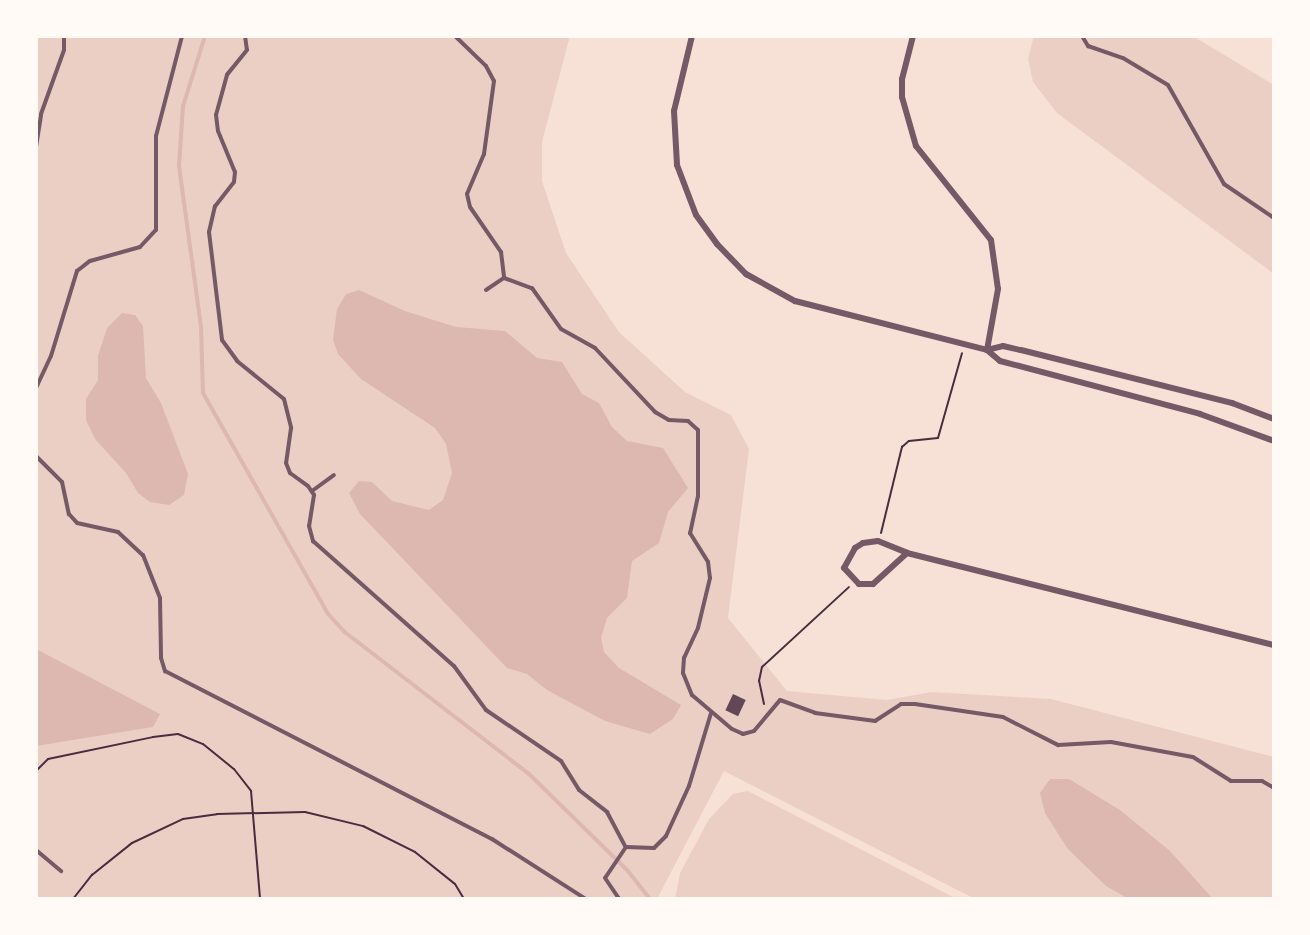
<!DOCTYPE html>
<style>
body{margin:0}
#map{position:relative;width:1310px;height:935px;overflow:hidden;background:#f7e1d7;font-family:Commissioner,sans-serif}
div>[style]{position:absolute}
.green>*{inset:0;background:#ebcfc5}
.water>*{inset:0;background:#dcb8b0}
.stream>*{height:4px;margin:-2px;padding:0 2px;transform-origin:2px;border-radius:2px;background:#dcb8b0}
.building>*{inset:0;background:#644757;transform-origin:0 0}
.path>*{height:2px;margin:-1px;padding:0 1px;transform-origin:1px;border-radius:1px;background:#4a2c40}
.service>*{height:4px;margin:-2px;padding:0 2px;transform-origin:2px;border-radius:2px;background:#755966}
.minor>*{height:6px;margin:-3px;padding:0 3px;transform-origin:3px;border-radius:3px;background:#755966}
span{translate:-50% -50%;white-space:nowrap;text-align:center;line-height:1.15;-webkit-text-stroke:5px #fffaf5;paint-order:stroke}
.frame{position:absolute;inset:0;border:38px solid #fffaf5;pointer-events:none}
</style>
<div id="map">
<div class="green">
<i style="clip-path:polygon(36px 36px,570px 36px,542px 142px,542px 181px,566px 253px,619px 332px,685px 392px,731px 415px,749px 449px,728px 618px,787px 691px,887px 700px,931px 692px,1051px 699px,1274px 757px,1274px 899px,975px 899px,724px 771px,657px 899px,36px 899px)"></i>
<i style="clip-path:polygon(1034px 36px,1193px 36px,1274px 85px,1274px 274px,1057px 113px,1033px 82px,1028px 59px)"></i>
<i style="clip-path:polygon(748px 791px,957px 899px,675px 899px,680px 873px,709px 819px,733px 794px)"></i>
</div>
<div class="water">
<i style="clip-path:polygon(359px 290px,405px 311px,456px 327px,505px 331px,537px 358px,562px 362px,582px 394px,599px 403px,612px 427px,627px 441px,663px 448px,688px 488px,668px 512px,659px 543px,632px 561px,627px 598px,607px 618px,601px 638px,604px 652px,619px 668px,681px 705px,673px 719px,650px 734px,605px 721px,547px 690px,527px 674px,507px 668px,360px 514px,349px 493px,359px 481px,372px 482px,392px 501px,429px 510px,443px 500px,452px 473px,446px 444px,435px 428px,361px 379px,338px 354px,333px 340px,337px 309px,346px 294px)"></i>
<i style="clip-path:polygon(122px 313px,135px 315px,143px 326px,146px 378px,161px 403px,188px 474px,184px 495px,169px 505px,150px 502px,138px 493px,126px 473px,95px 439px,86px 420px,86px 399px,98px 380px,98px 356px,107px 328px)"></i>
<i style="clip-path:polygon(36px 649px,160px 714px,153px 727px,36px 746px)"></i>
<i style="clip-path:polygon(1050px 779px,1069px 779px,1120px 810px,1170px 851px,1213px 899px,1129px 899px,1106px 886px,1067px 848px,1045px 813px,1040px 793px)"></i>
</div>
<div class="stream">
<i style="left:205px;top:36px;width:73px;rotate:107.4deg"></i>
<i style="left:183px;top:106px;width:60px;rotate:93.8deg"></i>
<i style="left:179px;top:166px;width:162px;rotate:82.2deg"></i>
<i style="left:201px;top:327px;width:66px;rotate:88.3deg"></i>
<i style="left:203px;top:393px;width:254px;rotate:60.5deg"></i>
<i style="left:328px;top:614px;width:26px;rotate:47deg"></i>
<i style="left:346px;top:633px;width:230px;rotate:37.6deg"></i>
<i style="left:528px;top:773px;width:140px;rotate:44.4deg"></i>
<i style="left:628px;top:871px;width:36px;rotate:52deg"></i>
</div>
<div class="building">
<i style="left:733px;top:694px;width:14px;height:18px;rotate:25deg"></i>
</div>
<div class="path">
<i style="left:881px;top:533px;width:89px;rotate:-76.3deg"></i>
<i style="left:902px;top:447px;width:9px;rotate:-41deg"></i>
<i style="left:909px;top:441px;width:29px;rotate:-6deg"></i>
<i style="left:938px;top:438px;width:88px;rotate:-74.2deg"></i>
<i style="left:764px;top:704px;width:24px;rotate:-102deg"></i>
<i style="left:759px;top:681px;width:14px;rotate:-78deg"></i>
<i style="left:762px;top:667px;width:118px;rotate:-42.6deg"></i>
<i style="left:36px;top:771px;width:17px;rotate:-45deg"></i>
<i style="left:48px;top:759px;width:107px;rotate:-11.8deg"></i>
<i style="left:153px;top:737px;width:25px;rotate:-7deg"></i>
<i style="left:178px;top:734px;width:27px;rotate:22deg"></i>
<i style="left:203px;top:744px;width:40px;rotate:39deg"></i>
<i style="left:234px;top:769px;width:28px;rotate:52deg"></i>
<i style="left:251px;top:791px;width:108px;rotate:85.2deg"></i>
<i style="left:73px;top:899px;width:31px;rotate:-52deg"></i>
<i style="left:92px;top:875px;width:51px;rotate:-38.7deg"></i>
<i style="left:132px;top:843px;width:56px;rotate:-25.2deg"></i>
<i style="left:183px;top:819px;width:34px;rotate:-8deg"></i>
<i style="left:217px;top:814px;width:88px;rotate:-1.3deg"></i>
<i style="left:305px;top:812px;width:60px;rotate:13.6deg"></i>
<i style="left:363px;top:826px;width:58px;rotate:26.6deg"></i>
<i style="left:415px;top:852px;width:51px;rotate:38.7deg"></i>
<i style="left:455px;top:884px;width:17px;rotate:59deg"></i>
</div>
<div class="service">
<i style="left:245px;top:36px;width:14px;rotate:82deg"></i>
<i style="left:247px;top:50px;width:32px;rotate:129deg"></i>
<i style="left:227px;top:75px;width:41px;rotate:105.4deg"></i>
<i style="left:216px;top:115px;width:16px;rotate:83deg"></i>
<i style="left:218px;top:131px;width:44px;rotate:67.5deg"></i>
<i style="left:235px;top:172px;width:10px;rotate:96deg"></i>
<i style="left:234px;top:182px;width:31px;rotate:128deg"></i>
<i style="left:215px;top:206px;width:27px;rotate:103deg"></i>
<i style="left:209px;top:232px;width:109px;rotate:83.1deg"></i>
<i style="left:222px;top:340px;width:26px;rotate:54deg"></i>
<i style="left:237px;top:361px;width:60px;rotate:39deg"></i>
<i style="left:284px;top:399px;width:30px;rotate:76deg"></i>
<i style="left:291px;top:428px;width:35px;rotate:98deg"></i>
<i style="left:286px;top:463px;width:11px;rotate:68deg"></i>
<i style="left:290px;top:473px;width:22px;rotate:36deg"></i>
<i style="left:308px;top:486px;width:11px;rotate:56deg"></i>
<i style="left:314px;top:495px;width:31px;rotate:99deg"></i>
<i style="left:309px;top:526px;width:16px;rotate:75deg"></i>
<i style="left:313px;top:541px;width:188px;rotate:41.6deg"></i>
<i style="left:454px;top:666px;width:54px;rotate:54deg"></i>
<i style="left:486px;top:710px;width:91px;rotate:34.2deg"></i>
<i style="left:561px;top:761px;width:34px;rotate:58deg"></i>
<i style="left:579px;top:790px;width:36px;rotate:38deg"></i>
<i style="left:607px;top:812px;width:40px;rotate:62deg"></i>
<i style="left:626px;top:847px;width:37px;rotate:124deg"></i>
<i style="left:605px;top:878px;width:25px;rotate:56deg"></i>
<i style="left:455px;top:36px;width:43px;rotate:44.1deg"></i>
<i style="left:486px;top:66px;width:17px;rotate:62deg"></i>
<i style="left:494px;top:81px;width:74px;rotate:97.8deg"></i>
<i style="left:484px;top:154px;width:43px;rotate:113deg"></i>
<i style="left:467px;top:194px;width:13px;rotate:77deg"></i>
<i style="left:470px;top:207px;width:55px;rotate:55.4deg"></i>
<i style="left:501px;top:252px;width:26px;rotate:83deg"></i>
<i style="left:1082px;top:36px;width:12px;rotate:59deg"></i>
<i style="left:1088px;top:46px;width:37px;rotate:19deg"></i>
<i style="left:1123px;top:58px;width:52px;rotate:31deg"></i>
<i style="left:1168px;top:85px;width:114px;rotate:60.5deg"></i>
<i style="left:1224px;top:184px;width:60px;rotate:34.2deg"></i>
<i style="left:36px;top:147px;width:33px;rotate:-81deg"></i>
<i style="left:41px;top:114px;width:68px;rotate:-70.2deg"></i>
<i style="left:64px;top:50px;width:14px;rotate:-90deg"></i>
<i style="left:486px;top:290px;width:22px;rotate:-34deg"></i>
<i style="left:504px;top:278px;width:30px;rotate:20deg"></i>
<i style="left:532px;top:288px;width:50px;rotate:54.7deg"></i>
<i style="left:561px;top:329px;width:39px;rotate:29deg"></i>
<i style="left:595px;top:348px;width:88px;rotate:46.8deg"></i>
<i style="left:655px;top:412px;width:16px;rotate:30deg"></i>
<i style="left:669px;top:420px;width:19px;rotate:3deg"></i>
<i style="left:688px;top:421px;width:13px;rotate:42deg"></i>
<i style="left:698px;top:430px;width:66px;rotate:90deg"></i>
<i style="left:698px;top:496px;width:38px;rotate:102deg"></i>
<i style="left:690px;top:533px;width:34px;rotate:58deg"></i>
<i style="left:708px;top:562px;width:16px;rotate:83deg"></i>
<i style="left:710px;top:578px;width:51px;rotate:103.5deg"></i>
<i style="left:698px;top:628px;width:33px;rotate:115deg"></i>
<i style="left:684px;top:658px;width:15px;rotate:94deg"></i>
<i style="left:683px;top:673px;width:24px;rotate:68deg"></i>
<i style="left:692px;top:695px;width:52px;rotate:40.4deg"></i>
<i style="left:732px;top:729px;width:12px;rotate:24deg"></i>
<i style="left:743px;top:734px;width:11px;rotate:-15deg"></i>
<i style="left:754px;top:731px;width:40px;rotate:-50deg"></i>
<i style="left:780px;top:700px;width:37px;rotate:20deg"></i>
<i style="left:815px;top:713px;width:61px;rotate:7.6deg"></i>
<i style="left:875px;top:721px;width:31px;rotate:-33deg"></i>
<i style="left:901px;top:704px;width:14px"></i>
<i style="left:915px;top:704px;width:89px;rotate:8.4deg"></i>
<i style="left:1003px;top:717px;width:62px;rotate:27deg"></i>
<i style="left:1058px;top:745px;width:53px;rotate:-3.2deg"></i>
<i style="left:1111px;top:742px;width:83px;rotate:10.4deg"></i>
<i style="left:1193px;top:757px;width:45px;rotate:32.3deg"></i>
<i style="left:1231px;top:781px;width:31px"></i>
<i style="left:1262px;top:781px;width:14px;rotate:30deg"></i>
<i style="left:36px;top:388px;width:35px;rotate:-65deg"></i>
<i style="left:51px;top:356px;width:89px;rotate:-73deg"></i>
<i style="left:77px;top:271px;width:16px;rotate:-38deg"></i>
<i style="left:90px;top:261px;width:52px;rotate:-15.6deg"></i>
<i style="left:140px;top:247px;width:23px;rotate:-47deg"></i>
<i style="left:156px;top:230px;width:94px;rotate:-90deg"></i>
<i style="left:156px;top:136px;width:103px;rotate:-75.4deg"></i>
<i style="left:36px;top:456px;width:37px;rotate:45deg"></i>
<i style="left:62px;top:482px;width:33px;rotate:78deg"></i>
<i style="left:69px;top:514px;width:12px;rotate:48deg"></i>
<i style="left:77px;top:523px;width:42px;rotate:12.4deg"></i>
<i style="left:118px;top:532px;width:34px;rotate:43deg"></i>
<i style="left:143px;top:555px;width:46px;rotate:68.4deg"></i>
<i style="left:160px;top:598px;width:60px;rotate:89deg"></i>
<i style="left:161px;top:658px;width:14px;rotate:73deg"></i>
<i style="left:165px;top:671px;width:368px;rotate:27.2deg"></i>
<i style="left:492px;top:839px;width:112px;rotate:32.6deg"></i>
<i style="left:312px;top:491px;width:27px;rotate:-36deg"></i>
<i style="left:626px;top:847px;width:28px;rotate:2deg"></i>
<i style="left:654px;top:848px;width:17px;rotate:-45deg"></i>
<i style="left:666px;top:836px;width:55px;rotate:-65.3deg"></i>
<i style="left:689px;top:786px;width:76px;rotate:-73.2deg"></i>
<i style="left:36px;top:850px;width:33px;rotate:40deg"></i>
</div>
<div class="minor">
<i style="left:692px;top:36px;width:77px;rotate:103.5deg"></i>
<i style="left:674px;top:111px;width:54px;rotate:86.8deg"></i>
<i style="left:677px;top:165px;width:53px;rotate:69.2deg"></i>
<i style="left:696px;top:215px;width:36px;rotate:54deg"></i>
<i style="left:717px;top:244px;width:42px;rotate:46deg"></i>
<i style="left:746px;top:274px;width:56px;rotate:28.9deg"></i>
<i style="left:795px;top:301px;width:198px;rotate:14.3deg"></i>
<i style="left:987px;top:350px;width:17px;rotate:40deg"></i>
<i style="left:1000px;top:361px;width:207px;rotate:14.8deg"></i>
<i style="left:1200px;top:414px;width:79px;rotate:20deg"></i>
<i style="left:913px;top:36px;width:44px;rotate:104.3deg"></i>
<i style="left:902px;top:79px;width:18px;rotate:90deg"></i>
<i style="left:902px;top:97px;width:51px;rotate:74.1deg"></i>
<i style="left:916px;top:146px;width:120px;rotate:51.4deg"></i>
<i style="left:991px;top:240px;width:49px;rotate:81.9deg"></i>
<i style="left:998px;top:289px;width:62px;rotate:100.2deg"></i>
<i style="left:987px;top:350px;width:16px;rotate:-14deg"></i>
<i style="left:1003px;top:346px;width:18px;rotate:13deg"></i>
<i style="left:1021px;top:350px;width:218px;rotate:14.1deg"></i>
<i style="left:1232px;top:403px;width:45px;rotate:20.9deg"></i>
<i style="left:907px;top:553px;width:46px;rotate:137.6deg"></i>
<i style="left:873px;top:584px;width:14px;rotate:180deg"></i>
<i style="left:859px;top:584px;width:22px;rotate:-133deg"></i>
<i style="left:844px;top:568px;width:23px;rotate:-61deg"></i>
<i style="left:855px;top:548px;width:9px;rotate:-32deg"></i>
<i style="left:863px;top:543px;width:15px;rotate:-8deg"></i>
<i style="left:878px;top:541px;width:31px;rotate:22deg"></i>
<i style="left:907px;top:553px;width:378px;rotate:14.1deg"></i>
</div>
<div class="frame"></div>
</div>
